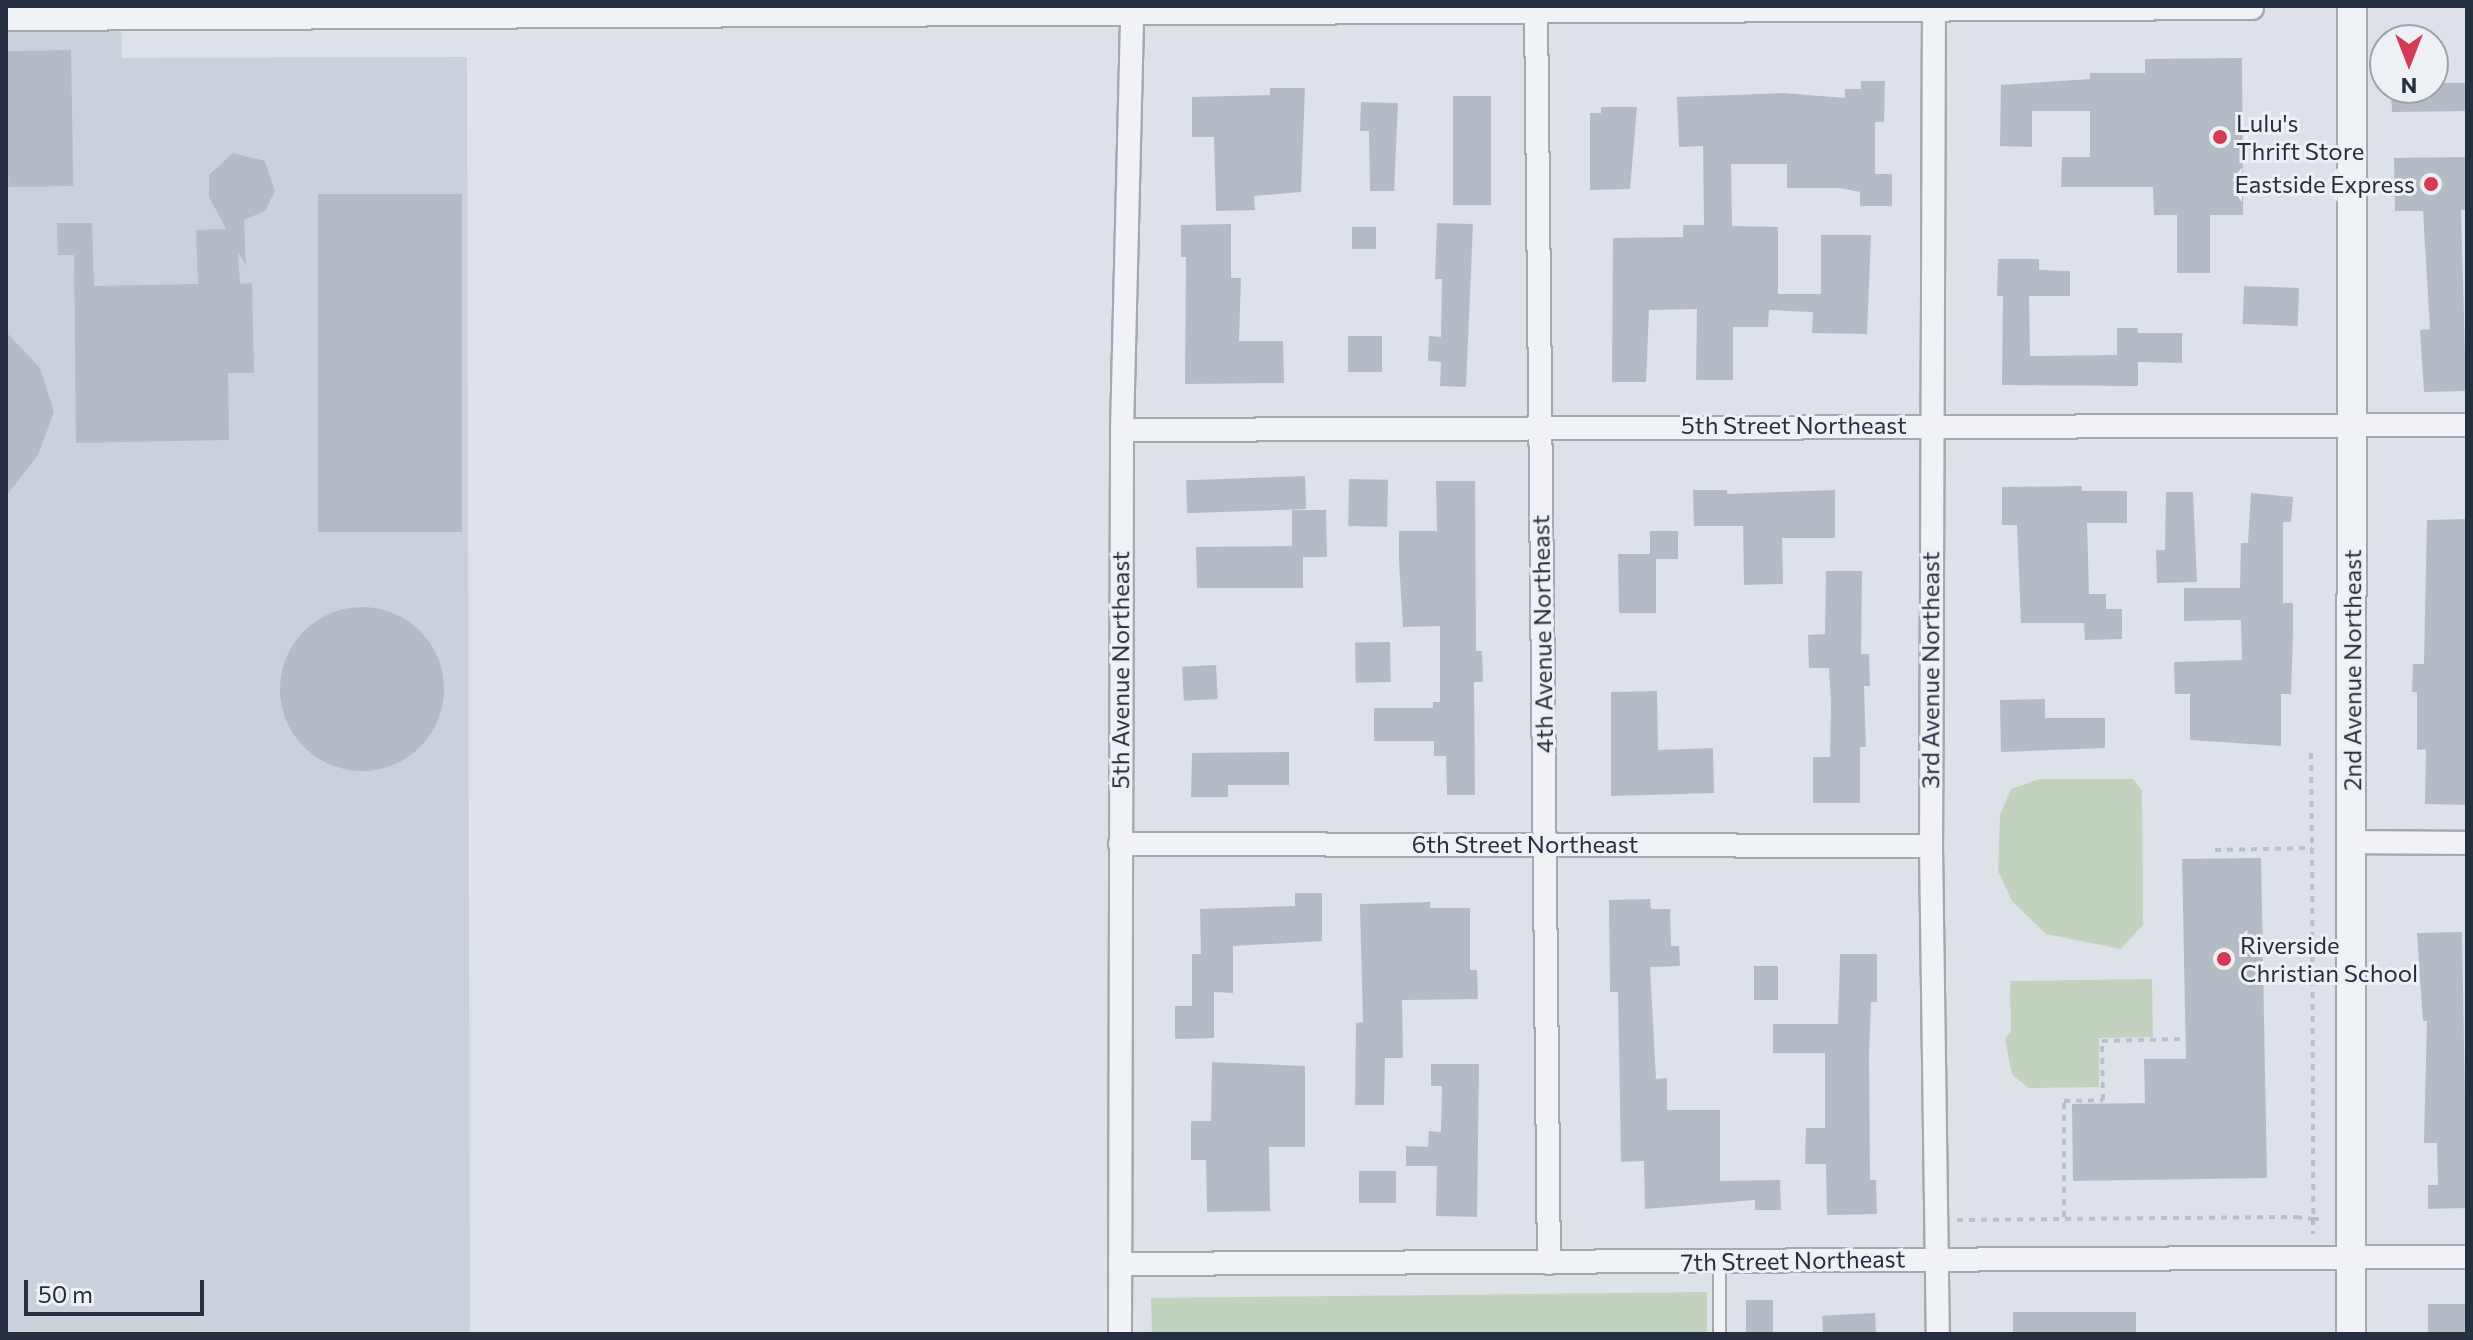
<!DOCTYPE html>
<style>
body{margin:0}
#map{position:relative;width:2473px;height:1340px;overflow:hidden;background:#dde2e8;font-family:Commissioner,sans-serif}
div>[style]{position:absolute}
.built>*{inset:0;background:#cbd1da}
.green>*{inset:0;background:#c3d2be}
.building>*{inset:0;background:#b4bbc5;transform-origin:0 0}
.round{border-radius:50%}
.path>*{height:4px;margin-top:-2px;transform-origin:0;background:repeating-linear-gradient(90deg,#bbbfc6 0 6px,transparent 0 12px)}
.roads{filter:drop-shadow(2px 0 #a2a9b2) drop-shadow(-2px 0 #a2a9b2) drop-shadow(0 2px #a2a9b2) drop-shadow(0 -2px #a2a9b2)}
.service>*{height:11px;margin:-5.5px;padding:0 5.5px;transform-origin:5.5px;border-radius:5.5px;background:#f0f2f6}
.minor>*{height:22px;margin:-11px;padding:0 11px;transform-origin:11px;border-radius:11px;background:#f0f2f6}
.tertiary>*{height:28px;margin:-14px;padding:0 14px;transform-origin:14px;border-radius:14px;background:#f0f2f6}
.dots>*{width:22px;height:22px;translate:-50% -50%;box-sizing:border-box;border:4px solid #edf0f5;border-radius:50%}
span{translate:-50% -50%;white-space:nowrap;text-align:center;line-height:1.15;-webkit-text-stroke:6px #edf0f5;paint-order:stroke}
.poi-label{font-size:24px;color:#262f3f}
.left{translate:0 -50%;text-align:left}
.right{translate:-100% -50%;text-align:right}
.street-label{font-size:24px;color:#262f3f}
.frame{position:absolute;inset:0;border:8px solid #262f3f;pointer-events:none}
.north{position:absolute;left:2369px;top:24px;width:80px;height:80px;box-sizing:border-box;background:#edf0f5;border:2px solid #9da3ac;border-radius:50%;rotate:180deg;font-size:22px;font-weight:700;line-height:32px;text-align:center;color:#262f3f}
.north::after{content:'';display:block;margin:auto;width:28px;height:36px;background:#d43b54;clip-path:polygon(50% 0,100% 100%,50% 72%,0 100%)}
.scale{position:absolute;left:24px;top:1280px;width:180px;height:36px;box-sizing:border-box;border:4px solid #262f3f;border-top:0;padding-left:10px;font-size:24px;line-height:28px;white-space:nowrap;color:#262f3f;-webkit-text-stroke:6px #edf0f5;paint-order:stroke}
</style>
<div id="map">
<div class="built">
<i style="clip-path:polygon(6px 6px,121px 6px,122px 58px,467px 57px,470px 1334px,6px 1334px)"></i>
</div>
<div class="green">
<i style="clip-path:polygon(2040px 779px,2133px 779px,2142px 791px,2143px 925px,2121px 949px,2046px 934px,2012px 901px,1998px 871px,2000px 815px,2011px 789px)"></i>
<i style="clip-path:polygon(2152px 979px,2153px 1037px,2099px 1038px,2099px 1087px,2029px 1088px,2012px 1075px,2005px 1039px,2011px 1031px,2010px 981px)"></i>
<i style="clip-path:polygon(1707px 1292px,1707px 1334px,1152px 1334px,1151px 1298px)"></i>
</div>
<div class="building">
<i style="left:71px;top:50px;width:136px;height:65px;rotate:89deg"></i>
<i style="clip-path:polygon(2242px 58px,2243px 215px,2210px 215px,2210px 273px,2177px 273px,2177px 215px,2154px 215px,2153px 187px,2061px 187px,2062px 157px,2090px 157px,2090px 111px,2032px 111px,2032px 147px,2000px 146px,2001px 85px,2090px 79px,2090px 73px,2145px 73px,2145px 59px)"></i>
<i style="clip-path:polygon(1861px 81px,1885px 81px,1884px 122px,1875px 122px,1875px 174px,1892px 174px,1892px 206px,1860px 206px,1860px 192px,1840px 188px,1787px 188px,1787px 164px,1731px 164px,1732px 226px,1778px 227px,1778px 294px,1821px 294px,1821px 235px,1871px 235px,1867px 334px,1812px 333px,1813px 312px,1769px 310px,1768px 327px,1733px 327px,1733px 380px,1696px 380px,1697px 309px,1649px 310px,1646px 382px,1612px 382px,1613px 238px,1683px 237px,1683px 225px,1704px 225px,1703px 146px,1679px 147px,1677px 97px,1784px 93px,1845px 98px,1845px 89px,1861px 89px)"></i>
<i style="clip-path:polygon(2433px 83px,2467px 83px,2467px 111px,2392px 112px,2391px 88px,2433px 88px)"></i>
<i style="clip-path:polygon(1270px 88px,1305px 88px,1301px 192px,1254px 196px,1255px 210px,1216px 211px,1214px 137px,1192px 137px,1192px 97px,1270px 95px)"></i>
<i style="left:1453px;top:96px;width:38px;height:109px"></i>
<i style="clip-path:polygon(1361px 102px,1398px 103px,1394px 191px,1370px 191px,1369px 131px,1360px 131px)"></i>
<i style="clip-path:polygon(1601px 107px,1637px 107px,1630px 189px,1590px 190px,1590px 113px,1601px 113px)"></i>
<i style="clip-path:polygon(233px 153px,265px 161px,275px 191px,265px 211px,244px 220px,246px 266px,238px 252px,240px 284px,252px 283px,254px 373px,228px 373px,229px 440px,76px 443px,74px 255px,58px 255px,57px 223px,92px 223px,94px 286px,198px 284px,196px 230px,226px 229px,209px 197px,209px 175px)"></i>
<i style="clip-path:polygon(2467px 157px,2467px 210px,2461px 210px,2466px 391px,2424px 392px,2420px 330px,2430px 329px,2423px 211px,2395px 211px,2394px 158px)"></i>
<i style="left:462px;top:194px;width:338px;height:144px;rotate:90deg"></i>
<i style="clip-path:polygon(1437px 223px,1473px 224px,1466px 387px,1440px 386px,1441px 362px,1428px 361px,1429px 336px,1441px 337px,1442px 279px,1435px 279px)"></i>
<i style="clip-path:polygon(1231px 224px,1231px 278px,1241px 278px,1239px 341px,1283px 341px,1284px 383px,1185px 384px,1186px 257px,1181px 257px,1181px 225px)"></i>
<i style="left:1352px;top:227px;width:24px;height:22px"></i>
<i style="clip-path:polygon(1998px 259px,2039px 259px,2039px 270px,2070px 271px,2070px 296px,2029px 296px,2030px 356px,2117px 355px,2117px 328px,2138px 328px,2138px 333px,2182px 333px,2182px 363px,2138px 362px,2138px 386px,2002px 385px,2003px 296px,1997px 296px)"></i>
<i style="left:2244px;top:286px;width:55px;height:38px;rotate:2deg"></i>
<i style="clip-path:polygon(6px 332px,40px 368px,54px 412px,38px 455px,6px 496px)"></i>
<i style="left:1348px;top:336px;width:34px;height:36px"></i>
<i style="left:1305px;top:476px;width:33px;height:119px;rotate:88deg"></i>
<i style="left:1349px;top:479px;width:39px;height:47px;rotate:1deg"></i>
<i style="clip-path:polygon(1436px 481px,1475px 481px,1476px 651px,1482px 651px,1483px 682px,1474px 682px,1475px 795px,1447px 795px,1446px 756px,1434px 756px,1434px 741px,1374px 741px,1374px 708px,1433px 708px,1433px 702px,1440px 702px,1440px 626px,1403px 627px,1399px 562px,1399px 531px,1437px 531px)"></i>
<i style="clip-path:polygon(2082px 486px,2082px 491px,2127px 491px,2127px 523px,2087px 523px,2089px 594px,2106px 594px,2106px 609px,2122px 609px,2122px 639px,2085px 640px,2084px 623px,2021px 623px,2017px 525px,2002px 525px,2002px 487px)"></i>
<i style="clip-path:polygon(1693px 490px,1727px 490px,1727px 494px,1835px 490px,1835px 538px,1782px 538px,1783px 584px,1744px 585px,1743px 526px,1694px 526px)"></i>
<i style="clip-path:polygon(2166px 492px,2193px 492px,2197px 582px,2157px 583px,2156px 550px,2165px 550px)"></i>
<i style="clip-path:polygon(2251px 493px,2293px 497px,2291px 522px,2283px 522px,2283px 603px,2293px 603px,2293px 635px,2291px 694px,2281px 694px,2281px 746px,2190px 740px,2190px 694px,2175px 694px,2174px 662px,2242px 660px,2241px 620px,2184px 621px,2184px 588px,2240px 588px,2241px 543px,2248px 543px)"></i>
<i style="clip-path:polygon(1292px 510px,1326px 510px,1327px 557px,1303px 557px,1303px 588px,1197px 588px,1196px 547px,1292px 546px)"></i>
<i style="clip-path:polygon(2467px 519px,2467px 805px,2425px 804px,2426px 749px,2417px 750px,2417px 692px,2412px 692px,2413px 664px,2424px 664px,2427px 520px)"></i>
<i style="clip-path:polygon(1650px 531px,1678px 531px,1678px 559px,1656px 559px,1656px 613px,1619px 613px,1618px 554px,1650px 554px)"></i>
<i style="clip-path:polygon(1826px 571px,1862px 571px,1861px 654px,1869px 654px,1870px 686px,1864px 686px,1866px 747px,1860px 747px,1860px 803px,1813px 803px,1813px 757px,1830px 757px,1831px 704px,1829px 668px,1809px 668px,1808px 635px,1825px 634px)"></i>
<i class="round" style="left:280px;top:607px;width:164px;height:164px"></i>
<i style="left:1390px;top:642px;width:40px;height:35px;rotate:89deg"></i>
<i style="left:1216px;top:665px;width:34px;height:34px;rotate:87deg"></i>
<i style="clip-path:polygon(1657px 691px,1658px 750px,1713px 748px,1714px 793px,1611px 796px,1611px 692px)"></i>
<i style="clip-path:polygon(2045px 699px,2045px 718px,2105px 718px,2105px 748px,2001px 752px,2000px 700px)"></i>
<i style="clip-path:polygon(1289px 752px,1289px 785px,1228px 785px,1228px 797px,1191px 797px,1192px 753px)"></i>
<i style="clip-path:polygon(2261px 858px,2267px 1178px,2073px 1181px,2072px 1104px,2145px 1103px,2144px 1059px,2186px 1059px,2182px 859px)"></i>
<i style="clip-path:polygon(1295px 893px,1322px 893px,1322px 941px,1233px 946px,1233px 993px,1214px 992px,1214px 1038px,1175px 1039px,1175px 1006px,1192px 1006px,1192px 954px,1201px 954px,1200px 909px,1295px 906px)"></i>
<i style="clip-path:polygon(1650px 899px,1651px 909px,1670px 909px,1671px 946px,1679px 946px,1680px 966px,1650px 967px,1656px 1079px,1667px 1078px,1667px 1110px,1720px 1110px,1720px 1181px,1780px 1180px,1781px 1210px,1755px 1210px,1755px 1200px,1645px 1209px,1644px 1161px,1621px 1162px,1618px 992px,1610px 992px,1609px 900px)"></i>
<i style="clip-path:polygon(1430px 902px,1430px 908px,1470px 908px,1470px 970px,1477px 970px,1478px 999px,1402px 1000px,1403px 1058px,1385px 1058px,1384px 1105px,1355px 1105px,1356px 1023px,1363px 1022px,1360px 904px)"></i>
<i style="clip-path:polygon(2462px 932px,2467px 1208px,2428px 1209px,2428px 1185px,2438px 1185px,2437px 1143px,2424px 1143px,2427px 1021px,2423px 1021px,2417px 933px)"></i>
<i style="clip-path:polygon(1840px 954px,1877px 954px,1877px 1002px,1871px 1002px,1869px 1055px,1870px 1180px,1876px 1180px,1877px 1214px,1827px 1215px,1826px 1164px,1805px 1164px,1806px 1128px,1825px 1128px,1825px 1053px,1773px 1053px,1773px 1024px,1838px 1024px)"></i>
<i style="left:1778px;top:966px;width:34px;height:24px;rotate:90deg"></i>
<i style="clip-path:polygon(1212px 1062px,1305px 1066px,1305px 1147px,1269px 1147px,1270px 1211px,1207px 1212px,1206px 1160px,1191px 1160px,1191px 1121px,1211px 1121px)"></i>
<i style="clip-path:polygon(1431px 1064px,1479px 1064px,1477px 1217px,1436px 1216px,1437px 1166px,1406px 1166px,1406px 1146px,1428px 1147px,1429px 1131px,1441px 1132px,1442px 1086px,1431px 1086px)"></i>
<i style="left:1359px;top:1171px;width:37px;height:32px"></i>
<i style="left:1746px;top:1300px;width:27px;height:34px"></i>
<i style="left:2428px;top:1304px;width:39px;height:30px"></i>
<i style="left:2013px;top:1312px;width:123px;height:22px"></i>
<i style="left:1875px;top:1313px;width:21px;height:53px;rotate:87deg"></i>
</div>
<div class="path">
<i style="left:2311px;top:753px;width:95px;rotate:89.4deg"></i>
<i style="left:2215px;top:850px;width:97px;rotate:-1.2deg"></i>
<i style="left:2312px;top:848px;width:371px;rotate:89.8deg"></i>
<i style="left:2313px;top:1219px;width:12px"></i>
<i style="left:2064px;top:1217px;width:116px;rotate:-90deg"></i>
<i style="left:2064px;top:1101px;width:39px;rotate:-1deg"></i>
<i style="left:2103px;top:1100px;width:59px;rotate:-91deg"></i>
<i style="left:2102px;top:1041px;width:80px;rotate:-1.4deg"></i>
<i style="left:1957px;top:1220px;width:339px;rotate:-0.5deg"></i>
<i style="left:2296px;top:1217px;width:17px;rotate:7deg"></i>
<i style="left:2313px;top:1219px;width:15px;rotate:90deg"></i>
</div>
<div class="roads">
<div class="service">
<i style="left:1719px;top:1334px;width:73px;rotate:-90deg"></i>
</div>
<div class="minor">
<i style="left:1536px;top:6px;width:1257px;rotate:89.41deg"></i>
<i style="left:1934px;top:6px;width:840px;rotate:90.2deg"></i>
<i style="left:1931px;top:846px;width:488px;rotate:89.2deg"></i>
<i style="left:6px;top:19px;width:2246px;rotate:-0.28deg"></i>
<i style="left:1122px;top:430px;width:1345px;rotate:-0.21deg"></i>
<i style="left:2353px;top:842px;width:114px;rotate:0.5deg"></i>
<i style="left:1120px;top:844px;width:811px;rotate:0.14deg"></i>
<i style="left:1120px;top:1264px;width:1347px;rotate:-0.3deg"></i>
<i style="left:1120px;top:1334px;width:904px;rotate:-89.87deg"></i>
<i style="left:1122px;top:430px;width:424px;rotate:-88.6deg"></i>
</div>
<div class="tertiary">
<i style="left:2351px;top:1334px;width:1328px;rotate:-89.96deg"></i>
</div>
</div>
<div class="dots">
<i style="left:2220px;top:137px;background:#d43b54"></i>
<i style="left:2431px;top:184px;background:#d43b54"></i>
<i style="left:2224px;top:959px;background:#d43b54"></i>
</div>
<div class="poi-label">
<span class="left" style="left:2236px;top:137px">Lulu's<br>Thrift Store</span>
<span class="right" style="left:2415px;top:184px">Eastside Express</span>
<span class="left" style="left:2240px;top:959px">Riverside<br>Christian School</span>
</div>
<div class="street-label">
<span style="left:1794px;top:425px">5th Street Northeast</span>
<span style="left:1542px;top:634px;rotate:-91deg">4th Avenue Northeast</span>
<span style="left:1120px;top:670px;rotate:-90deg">5th Avenue Northeast</span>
<span style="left:1930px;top:670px;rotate:-90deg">3rd Avenue Northeast</span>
<span style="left:2352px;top:670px;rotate:-90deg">2nd Avenue Northeast</span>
<span style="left:1525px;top:844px">6th Street Northeast</span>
<span style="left:1793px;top:1260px;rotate:-1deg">7th Street Northeast</span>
</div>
<div class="frame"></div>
<div class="north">N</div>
<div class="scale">50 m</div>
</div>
